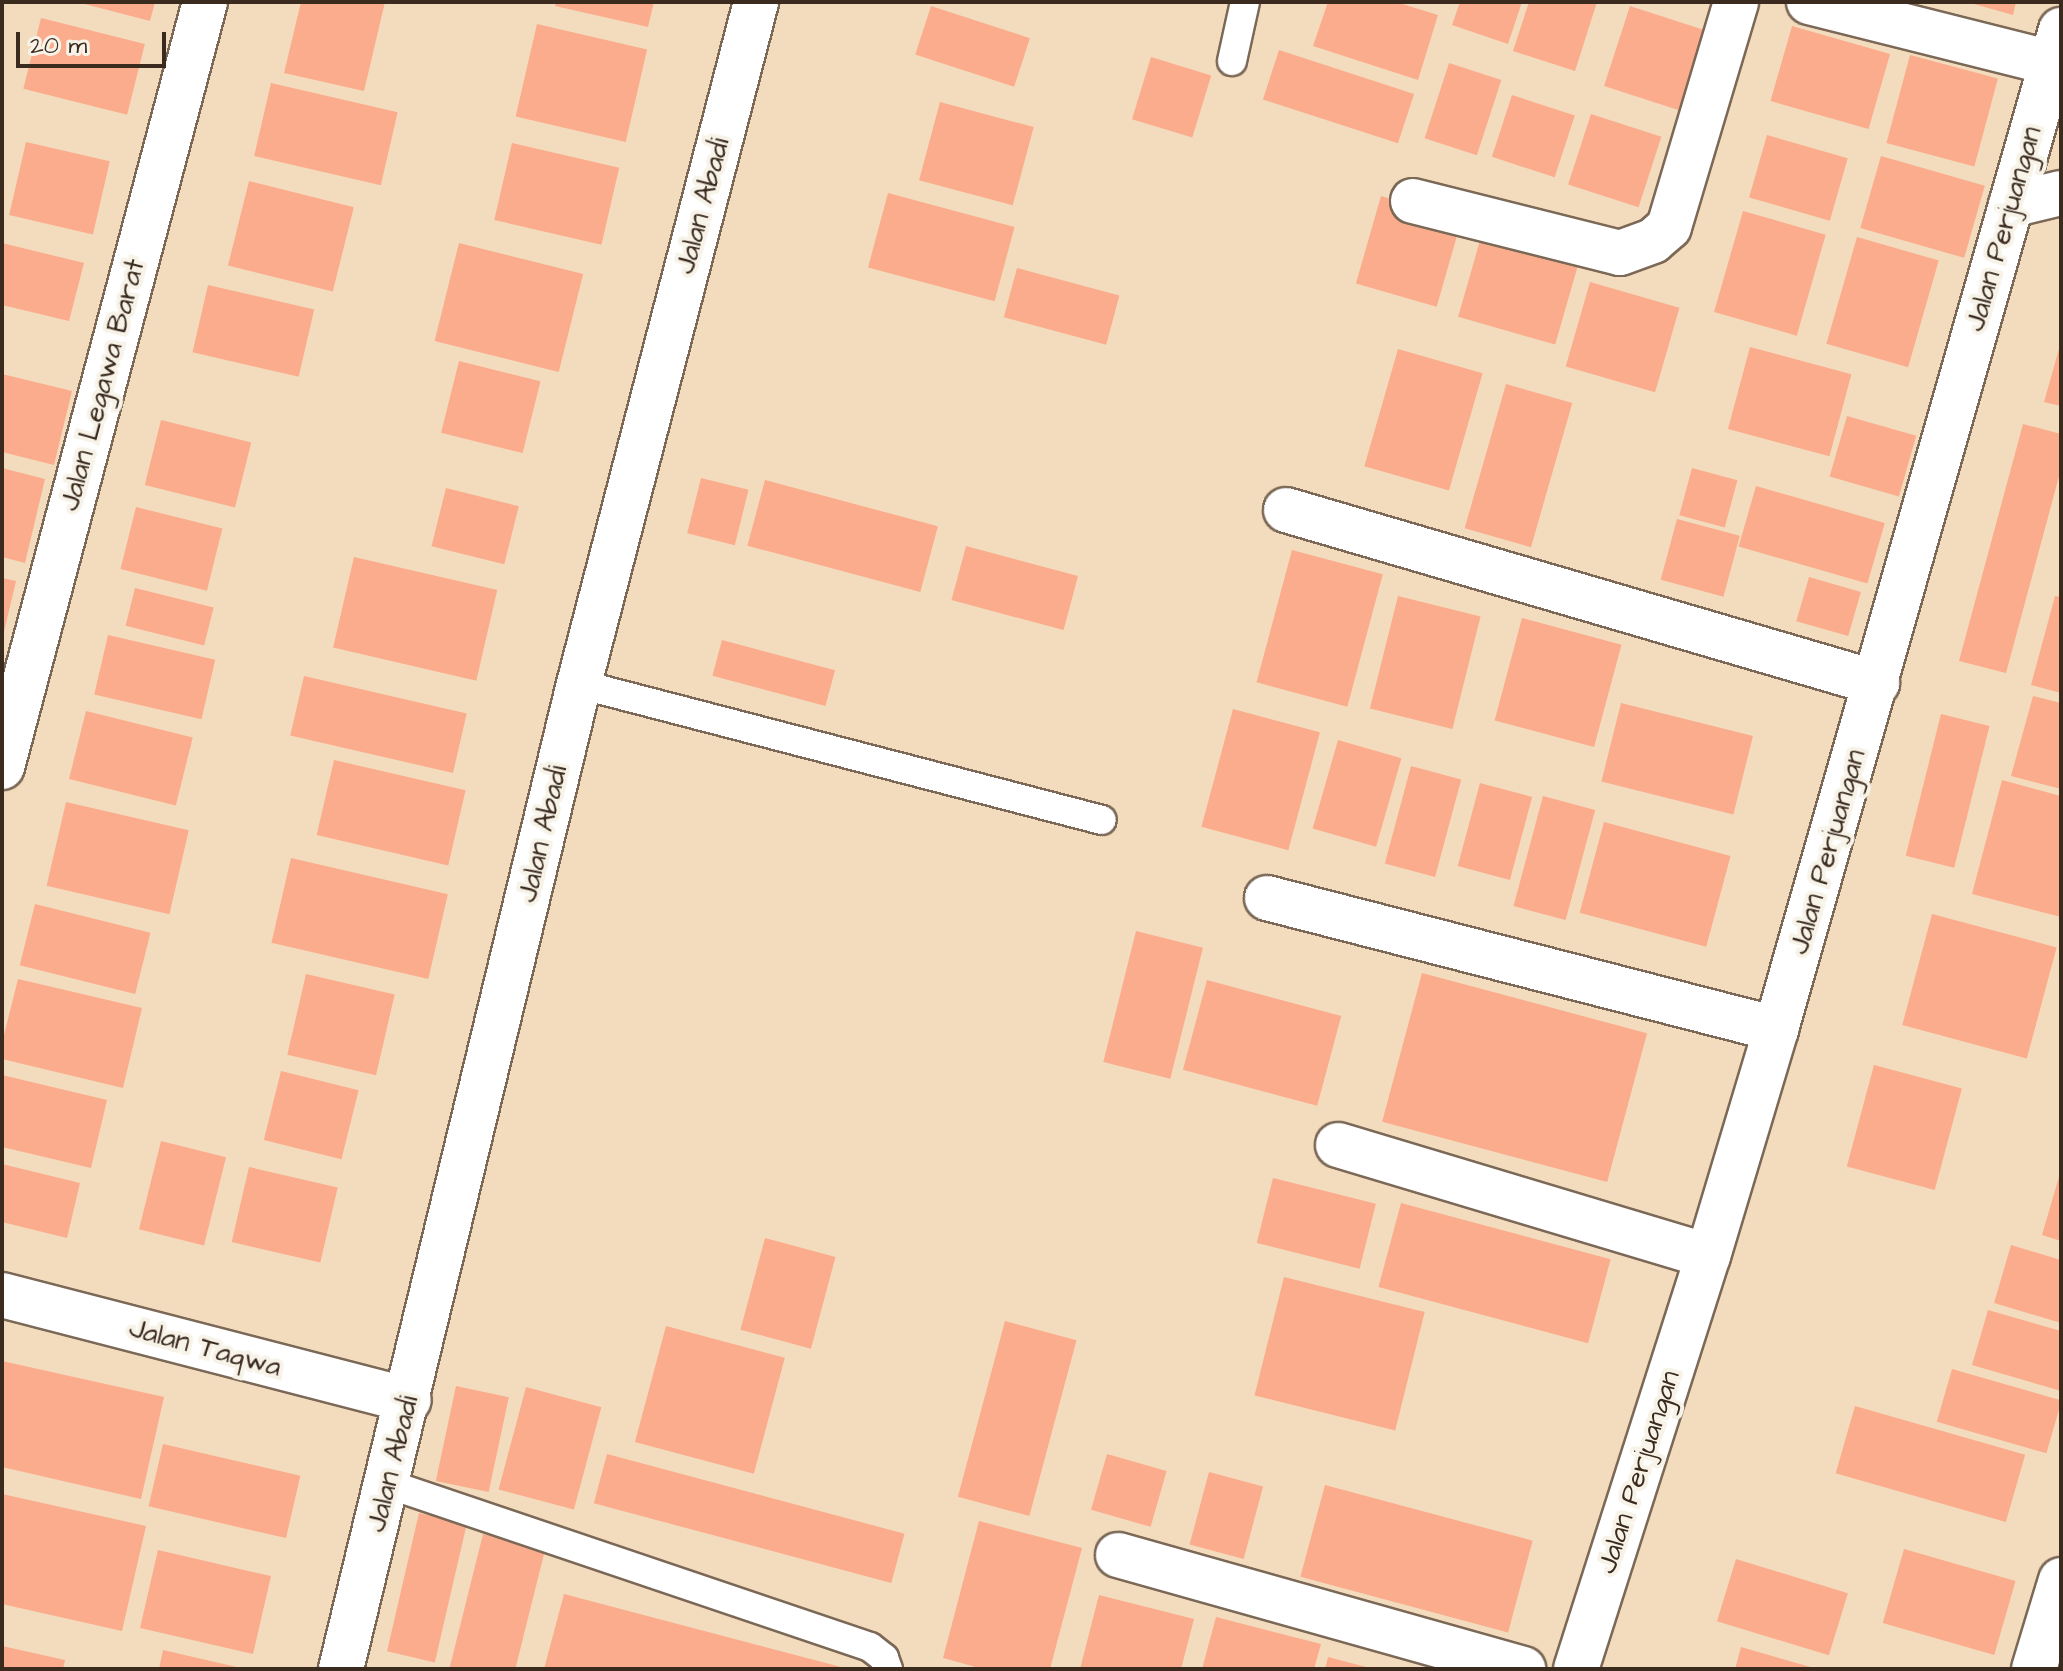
<!DOCTYPE html>
<style>
body{margin:0}
#map{position:relative;width:2063px;height:1671px;overflow:hidden;background:#f2dcbd;font-family:"Architects Daughter",sans-serif}
div>[style]{position:absolute}
.building>*{inset:0;background:#fbac8c;transform-origin:0 0}
.roads{filter:drop-shadow(2px 0 #7b6856) drop-shadow(-2px 0 #7b6856) drop-shadow(0 2px #7b6856) drop-shadow(0 -2px #7b6856)}
.service>*{height:28px;margin:-14px;padding:0 14px;transform-origin:14px;border-radius:14px;background:#fff}
.minor>*{height:44px;margin:-22px;padding:0 22px;transform-origin:22px;border-radius:22px;background:#fff}
.tertiary>*{height:44px;margin:-22px;padding:0 22px;transform-origin:22px;border-radius:22px;background:#fff}
span{translate:-50% -50%;white-space:nowrap;text-align:center;line-height:1.15;-webkit-text-stroke:8px #f7f3e8;paint-order:stroke}
.street-label{font-size:28px;color:#3b2a1e}
.frame{position:absolute;inset:0;border:4px solid #3b2a1e;pointer-events:none}
.scale{position:absolute;left:16px;top:32px;width:150px;height:36px;box-sizing:border-box;border:4px solid #3b2a1e;border-top:0;padding-left:10px;font-size:24px;line-height:28px;white-space:nowrap;color:#3b2a1e;-webkit-text-stroke:6px #f7f3e8;paint-order:stroke}
</style>
<div id="map">
<div class="building">
<i style="clip-path:polygon(77px 2px,155px 2px,150px 21px)"></i>
<i style="clip-path:polygon(301px 2px,385px 2px,364px 91px,284px 73px)"></i>
<i style="clip-path:polygon(556px 2px,654px 2px,648px 27px,555px 6px)"></i>
<i style="clip-path:polygon(1328px 2px,1396px 2px,1438px 15px,1418px 80px,1313px 46px)"></i>
<i style="clip-path:polygon(1460px 2px,1522px 2px,1508px 44px,1452px 25px)"></i>
<i style="clip-path:polygon(1529px 2px,1597px 2px,1575px 71px,1513px 51px)"></i>
<i style="clip-path:polygon(1967px 2px,2016px 2px,2013px 15px)"></i>
<i style="left:931px;top:6px;width:104px;height:51px;rotate:18deg"></i>
<i style="left:1630px;top:6px;width:95px;height:84px;rotate:18deg"></i>
<i style="left:41px;top:18px;width:107px;height:73px;rotate:14deg"></i>
<i style="left:537px;top:24px;width:113px;height:95px;rotate:13deg"></i>
<i style="left:1792px;top:26px;width:102px;height:78px;rotate:16deg"></i>
<i style="left:1279px;top:50px;width:142px;height:52px;rotate:18deg"></i>
<i style="left:1910px;top:55px;width:91px;height:91px;rotate:15deg"></i>
<i style="left:1151px;top:57px;width:63px;height:65px;rotate:17deg"></i>
<i style="left:1449px;top:63px;width:55px;height:79px;rotate:18deg"></i>
<i style="left:271px;top:83px;width:130px;height:75px;rotate:13deg"></i>
<i style="left:1512px;top:95px;width:66px;height:65px;rotate:18deg"></i>
<i style="left:940px;top:102px;width:97px;height:81px;rotate:15deg"></i>
<i style="left:1591px;top:114px;width:74px;height:74px;rotate:18deg"></i>
<i style="left:1767px;top:135px;width:84px;height:65px;rotate:16deg"></i>
<i style="left:26px;top:142px;width:86px;height:75px;rotate:13deg"></i>
<i style="left:512px;top:143px;width:110px;height:79px;rotate:13deg"></i>
<i style="left:1881px;top:156px;width:108px;height:75px;rotate:16deg"></i>
<i style="left:249px;top:181px;width:108px;height:87px;rotate:14deg"></i>
<i style="left:888px;top:193px;width:131px;height:77px;rotate:15deg"></i>
<i style="left:1381px;top:196px;width:84px;height:91px;rotate:16deg"></i>
<i style="left:1743px;top:211px;width:86px;height:105px;rotate:16deg"></i>
<i style="left:1481px;top:237px;width:101px;height:83px;rotate:16deg"></i>
<i style="left:1857px;top:237px;width:85px;height:111px;rotate:16deg"></i>
<i style="clip-path:polygon(2px 243px,84px 263px,69px 321px,2px 305px)"></i>
<i style="left:459px;top:243px;width:128px;height:101px;rotate:14deg"></i>
<i style="left:1017px;top:268px;width:106px;height:51px;rotate:15deg"></i>
<i style="left:1590px;top:282px;width:93px;height:88px;rotate:16deg"></i>
<i style="left:208px;top:285px;width:109px;height:69px;rotate:13deg"></i>
<i style="clip-path:polygon(2061px 342px,2061px 406px,2044px 402px)"></i>
<i style="left:1750px;top:347px;width:105px;height:85px;rotate:15deg"></i>
<i style="left:1398px;top:349px;width:88px;height:122px;rotate:16deg"></i>
<i style="left:459px;top:361px;width:84px;height:74px;rotate:14deg"></i>
<i style="clip-path:polygon(2px 374px,72px 391px,54px 465px,2px 452px)"></i>
<i style="left:1506px;top:384px;width:69px;height:150px;rotate:16deg"></i>
<i style="left:1847px;top:416px;width:72px;height:63px;rotate:16deg"></i>
<i style="left:161px;top:420px;width:93px;height:67px;rotate:14deg"></i>
<i style="clip-path:polygon(2023px 424px,2061px 434px,2061px 469px,2006px 673px,1959px 661px)"></i>
<i style="clip-path:polygon(2px 468px,45px 479px,25px 563px,2px 557px)"></i>
<i style="left:1692px;top:468px;width:47px;height:49px;rotate:15deg"></i>
<i style="left:701px;top:478px;width:49px;height:57px;rotate:14deg"></i>
<i style="left:765px;top:480px;width:179px;height:68px;rotate:15deg"></i>
<i style="left:1756px;top:486px;width:134px;height:63px;rotate:16deg"></i>
<i style="left:446px;top:488px;width:75px;height:60px;rotate:14deg"></i>
<i style="left:136px;top:507px;width:89px;height:64px;rotate:14deg"></i>
<i style="left:1677px;top:519px;width:65px;height:63px;rotate:15deg"></i>
<i style="left:966px;top:546px;width:116px;height:56px;rotate:15deg"></i>
<i style="left:1292px;top:550px;width:94px;height:137px;rotate:15deg"></i>
<i style="left:354px;top:557px;width:147px;height:93px;rotate:13deg"></i>
<i style="left:1809px;top:577px;width:54px;height:46px;rotate:16deg"></i>
<i style="clip-path:polygon(2px 578px,16px 581px,3px 636px,2px 636px)"></i>
<i style="left:135px;top:588px;width:81px;height:39px;rotate:14deg"></i>
<i style="left:1398px;top:596px;width:85px;height:116px;rotate:14deg"></i>
<i style="clip-path:polygon(2055px 596px,2061px 597px,2061px 693px,2031px 685px)"></i>
<i style="left:1522px;top:618px;width:103px;height:106px;rotate:15deg"></i>
<i style="left:108px;top:635px;width:110px;height:61px;rotate:13deg"></i>
<i style="left:722px;top:640px;width:117px;height:37px;rotate:15deg"></i>
<i style="left:304px;top:676px;width:167px;height:61px;rotate:13deg"></i>
<i style="clip-path:polygon(2033px 696px,2061px 703px,2061px 789px,2011px 776px)"></i>
<i style="left:1621px;top:703px;width:136px;height:81px;rotate:14deg"></i>
<i style="left:1233px;top:709px;width:90px;height:122px;rotate:15deg"></i>
<i style="left:86px;top:711px;width:110px;height:70px;rotate:14deg"></i>
<i style="left:1941px;top:714px;width:50px;height:146px;rotate:14deg"></i>
<i style="left:1338px;top:740px;width:66px;height:92px;rotate:16deg"></i>
<i style="left:334px;top:760px;width:135px;height:77px;rotate:13deg"></i>
<i style="left:1411px;top:766px;width:52px;height:101px;rotate:15deg"></i>
<i style="clip-path:polygon(2002px 780px,2061px 796px,2061px 917px,1972px 894px)"></i>
<i style="left:1480px;top:783px;width:54px;height:86px;rotate:15deg"></i>
<i style="left:1543px;top:796px;width:54px;height:114px;rotate:15deg"></i>
<i style="left:66px;top:802px;width:126px;height:86px;rotate:13deg"></i>
<i style="left:1604px;top:822px;width:131px;height:94px;rotate:15deg"></i>
<i style="left:291px;top:858px;width:161px;height:87px;rotate:13deg"></i>
<i style="left:35px;top:904px;width:119px;height:63px;rotate:14deg"></i>
<i style="left:1932px;top:914px;width:129px;height:115px;rotate:15deg"></i>
<i style="left:1136px;top:931px;width:69px;height:135px;rotate:14deg"></i>
<i style="left:1422px;top:973px;width:233px;height:154px;rotate:15deg"></i>
<i style="left:306px;top:974px;width:91px;height:83px;rotate:13deg"></i>
<i style="clip-path:polygon(18px 979px,142px 1008px,123px 1088px,2px 1059px,2px 1043px)"></i>
<i style="left:1207px;top:980px;width:139px;height:93px;rotate:15deg"></i>
<i style="left:1874px;top:1065px;width:91px;height:105px;rotate:15deg"></i>
<i style="left:281px;top:1071px;width:80px;height:71px;rotate:14deg"></i>
<i style="clip-path:polygon(2px 1075px,107px 1100px,91px 1168px,2px 1147px)"></i>
<i style="left:161px;top:1141px;width:67px;height:91px;rotate:14deg"></i>
<i style="clip-path:polygon(2px 1164px,80px 1183px,67px 1238px,2px 1222px)"></i>
<i style="left:249px;top:1167px;width:91px;height:77px;rotate:13deg"></i>
<i style="clip-path:polygon(2061px 1170px,2061px 1241px,2042px 1235px)"></i>
<i style="left:1273px;top:1178px;width:106px;height:67px;rotate:14deg"></i>
<i style="left:1401px;top:1203px;width:217px;height:87px;rotate:15deg"></i>
<i style="left:765px;top:1238px;width:73px;height:95px;rotate:15deg"></i>
<i style="clip-path:polygon(2011px 1245px,2061px 1260px,2061px 1323px,1994px 1303px)"></i>
<i style="left:1284px;top:1277px;width:145px;height:122px;rotate:14deg"></i>
<i style="clip-path:polygon(1988px 1310px,2061px 1331px,2061px 1391px,1972px 1365px)"></i>
<i style="left:1005px;top:1321px;width:74px;height:182px;rotate:15deg"></i>
<i style="left:666px;top:1326px;width:123px;height:120px;rotate:15deg"></i>
<i style="clip-path:polygon(2px 1361px,164px 1397px,141px 1499px,2px 1467px)"></i>
<i style="left:1952px;top:1369px;width:114px;height:55px;rotate:16deg"></i>
<i style="left:456px;top:1386px;width:54px;height:97px;rotate:12deg"></i>
<i style="left:526px;top:1387px;width:78px;height:106px;rotate:15deg"></i>
<i style="left:1855px;top:1406px;width:177px;height:70px;rotate:16deg"></i>
<i style="left:163px;top:1444px;width:141px;height:64px;rotate:13deg"></i>
<i style="left:607px;top:1454px;width:308px;height:51px;rotate:15deg"></i>
<i style="left:1107px;top:1454px;width:62px;height:58px;rotate:16deg"></i>
<i style="left:1209px;top:1472px;width:56px;height:75px;rotate:15deg"></i>
<i style="left:1325px;top:1485px;width:215px;height:95px;rotate:15deg"></i>
<i style="clip-path:polygon(2px 1494px,146px 1526px,122px 1631px,2px 1604px)"></i>
<i style="left:419px;top:1513px;width:49px;height:142px;rotate:13deg"></i>
<i style="clip-path:polygon(979px 1521px,1082px 1548px,1050px 1669px,983px 1669px,943px 1658px)"></i>
<i style="left:483px;top:1534px;width:64px;height:140px;rotate:14deg"></i>
<i style="left:1904px;top:1549px;width:116px;height:77px;rotate:16deg"></i>
<i style="left:158px;top:1550px;width:116px;height:80px;rotate:13deg"></i>
<i style="left:1736px;top:1559px;width:117px;height:65px;rotate:17deg"></i>
<i style="clip-path:polygon(564px 1594px,845px 1668px,845px 1669px,544px 1669px)"></i>
<i style="clip-path:polygon(1099px 1595px,1194px 1619px,1181px 1669px,1080px 1669px)"></i>
<i style="clip-path:polygon(1216px 1617px,1321px 1644px,1314px 1669px,1202px 1669px)"></i>
<i style="clip-path:polygon(2px 1646px,65px 1660px,63px 1669px,2px 1669px)"></i>
<i style="clip-path:polygon(1741px 1647px,1814px 1668px,1814px 1669px,1735px 1669px)"></i>
<i style="clip-path:polygon(163px 1650px,241px 1668px,241px 1669px,159px 1669px)"></i>
<i style="clip-path:polygon(1328px 1657px,1370px 1668px,1370px 1669px,1325px 1669px)"></i>
</div>
<div class="roads">
<div class="service">
<i style="left:1232px;top:61px;width:60px;rotate:-77.6deg"></i>
<i style="left:579px;top:684px;width:540px;rotate:14.58deg"></i>
<i style="left:388px;top:1484px;width:509px;rotate:18.68deg"></i>
<i style="left:870px;top:1647px;width:18px;rotate:38deg"></i>
<i style="left:884px;top:1658px;width:12px;rotate:70deg"></i>
</div>
<div class="minor">
<i style="left:1809px;top:2px;width:250px;rotate:14.1deg"></i>
<i style="left:1413px;top:201px;width:213px;rotate:14.1deg"></i>
<i style="left:1620px;top:253px;width:35px;rotate:-20deg"></i>
<i style="left:1653px;top:241px;width:21px;rotate:-41deg"></i>
<i style="left:1669px;top:227px;width:235px;rotate:-73.4deg"></i>
<i style="left:2011px;top:205px;width:51px;rotate:-13.5deg"></i>
<i style="left:1286px;top:510px;width:616px;rotate:16.32deg"></i>
<i style="left:2px;top:767px;width:791px;rotate:-75.14deg"></i>
<i style="left:1267px;top:898px;width:526px;rotate:14.43deg"></i>
<i style="left:1338px;top:1145px;width:386px;rotate:16.7deg"></i>
<i style="left:2px;top:1295px;width:420px;rotate:14.5deg"></i>
<i style="left:1118px;top:1555px;width:421px;rotate:15.7deg"></i>
<i style="left:1576px;top:1669px;width:434px;rotate:-72.3deg"></i>
<i style="left:1708px;top:1256px;width:237px;rotate:-73.3deg"></i>
<i style="left:1776px;top:1029px;width:1039px;rotate:-74.08deg"></i>
<i style="left:2034px;top:1669px;width:93px;rotate:-73.1deg"></i>
</div>
<div class="tertiary">
<i style="left:341px;top:1669px;width:1013px;rotate:-76.42deg"></i>
<i style="left:579px;top:684px;width:705px;rotate:-75.45deg"></i>
</div>
</div>
<div class="street-label">
<span style="left:703px;top:206px;rotate:-75deg">Jalan Abadi</span>
<span style="left:2004px;top:229px;rotate:-74deg">Jalan Perjuangan</span>
<span style="left:103px;top:385px;rotate:-75deg">Jalan Legawa Barat</span>
<span style="left:543px;top:834px;rotate:-77deg">Jalan Abadi</span>
<span style="left:1828px;top:852px;rotate:-74deg">Jalan Perjuangan</span>
<span style="left:205px;top:1348px;rotate:15deg">Jalan Taqwa</span>
<span style="left:393px;top:1464px;rotate:-76deg">Jalan Abadi</span>
<span style="left:1639px;top:1472px;rotate:-72deg">Jalan Perjuangan</span>
</div>
<div class="frame"></div>
<div class="scale">20 m</div>
</div>
